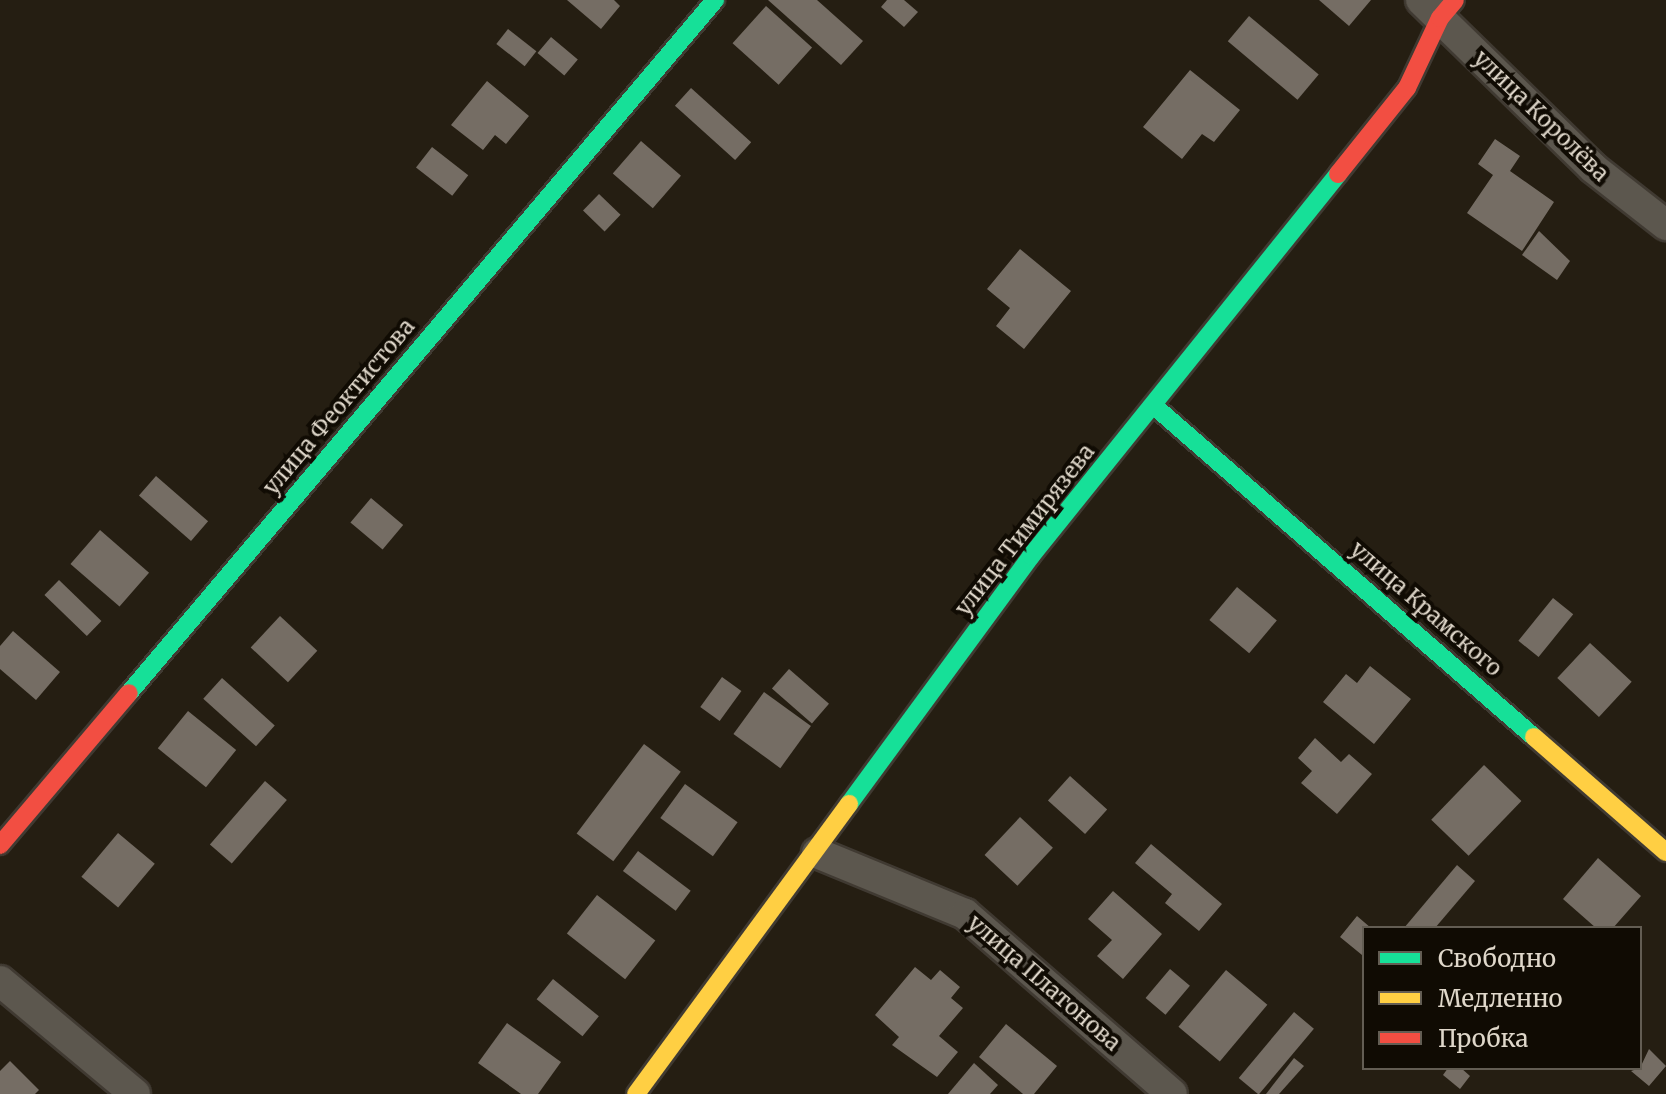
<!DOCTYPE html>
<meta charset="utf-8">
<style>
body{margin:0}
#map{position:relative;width:1666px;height:1094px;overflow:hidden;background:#251e12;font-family:Merriweather,serif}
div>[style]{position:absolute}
.building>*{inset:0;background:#756d64;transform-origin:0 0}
.roads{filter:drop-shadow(2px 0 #403a32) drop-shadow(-2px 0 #403a32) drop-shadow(0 2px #403a32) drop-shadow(0 -2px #403a32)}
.street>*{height:30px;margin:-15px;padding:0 15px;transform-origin:15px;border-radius:15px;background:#5c574e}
.fast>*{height:18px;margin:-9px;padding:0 9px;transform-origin:9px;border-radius:9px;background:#16e098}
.slow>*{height:18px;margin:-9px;padding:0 9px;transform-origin:9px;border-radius:9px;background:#ffcf43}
.jam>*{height:18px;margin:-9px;padding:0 9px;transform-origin:9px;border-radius:9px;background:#f24e42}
span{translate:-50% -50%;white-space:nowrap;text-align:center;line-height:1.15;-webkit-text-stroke:8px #100b03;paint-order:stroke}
.street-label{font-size:22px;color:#dfd7ca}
.legend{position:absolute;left:1362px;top:926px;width:280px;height:144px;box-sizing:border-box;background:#100b03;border:2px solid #635d53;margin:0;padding:10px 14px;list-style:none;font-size:24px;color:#dfd7ca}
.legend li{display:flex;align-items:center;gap:16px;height:40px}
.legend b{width:40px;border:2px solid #635d53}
</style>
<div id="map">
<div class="building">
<i style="clip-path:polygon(567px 0,614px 0,620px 6px,601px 29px)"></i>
<i style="clip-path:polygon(768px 0,817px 0,863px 41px,841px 65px)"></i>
<i style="clip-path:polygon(887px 0,904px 0,918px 12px,904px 27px,881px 7px)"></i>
<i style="clip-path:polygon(1319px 0,1371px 0,1349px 26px)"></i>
<i style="left:766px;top:6px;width:62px;height:50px;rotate:42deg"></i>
<i style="left:1249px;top:16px;width:91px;height:33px;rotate:40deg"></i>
<i style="left:508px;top:29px;width:36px;height:19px;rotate:38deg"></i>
<i style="left:551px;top:37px;width:35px;height:21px;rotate:40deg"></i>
<i style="clip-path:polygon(1190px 70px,1240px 110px,1214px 142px,1202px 134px,1182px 159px,1143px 127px)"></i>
<i style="clip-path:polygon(487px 81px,529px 116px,506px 144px,495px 135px,483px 150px,451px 125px)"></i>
<i style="left:691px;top:88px;width:81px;height:24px;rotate:42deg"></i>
<i style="clip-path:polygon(1495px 139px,1520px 156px,1510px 171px,1554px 202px,1522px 251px,1467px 213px,1493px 175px,1478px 164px)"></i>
<i style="left:641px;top:141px;width:53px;height:43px;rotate:41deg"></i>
<i style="left:432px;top:147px;width:46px;height:26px;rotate:38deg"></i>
<i style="left:599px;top:194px;width:30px;height:23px;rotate:44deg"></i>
<i style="clip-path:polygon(1539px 231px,1570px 261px,1557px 280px,1522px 255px)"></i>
<i style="clip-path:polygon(1020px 249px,1071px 291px,1024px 349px,996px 326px,1010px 308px,987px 289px)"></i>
<i style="left:156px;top:476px;width:69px;height:26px;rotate:41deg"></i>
<i style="left:371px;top:498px;width:42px;height:32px;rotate:40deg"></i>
<i style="left:100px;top:530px;width:65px;height:45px;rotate:41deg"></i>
<i style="left:59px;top:580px;width:59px;height:21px;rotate:44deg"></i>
<i style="left:1237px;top:587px;width:52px;height:43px;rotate:40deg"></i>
<i style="left:1553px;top:598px;width:26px;height:55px;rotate:39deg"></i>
<i style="left:280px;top:616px;width:51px;height:43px;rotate:43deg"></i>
<i style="clip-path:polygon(13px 631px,60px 672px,36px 700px,0 669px,0 646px)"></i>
<i style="left:1590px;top:643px;width:57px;height:48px;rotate:43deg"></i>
<i style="clip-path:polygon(1370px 666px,1411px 699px,1374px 744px,1323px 702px,1346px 674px,1357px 683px)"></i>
<i style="left:789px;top:669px;width:53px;height:26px;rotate:41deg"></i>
<i style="left:722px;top:677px;width:24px;height:37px;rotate:36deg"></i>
<i style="left:222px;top:678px;width:71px;height:28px;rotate:42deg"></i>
<i style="left:764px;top:692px;width:58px;height:52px;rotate:36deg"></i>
<i style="left:188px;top:711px;width:62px;height:48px;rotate:39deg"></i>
<i style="clip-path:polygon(1315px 738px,1341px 762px,1349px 754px,1372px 774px,1337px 814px,1301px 783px,1312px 771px,1298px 758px)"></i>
<i style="left:644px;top:744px;width:46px;height:112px;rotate:37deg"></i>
<i style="left:1484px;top:765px;width:52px;height:76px;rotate:44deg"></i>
<i style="left:1070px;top:776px;width:50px;height:33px;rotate:42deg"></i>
<i style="left:265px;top:781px;width:29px;height:84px;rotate:41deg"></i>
<i style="left:685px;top:784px;width:65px;height:42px;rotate:36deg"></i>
<i style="left:1020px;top:817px;width:45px;height:52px;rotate:43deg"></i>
<i style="left:118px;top:833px;width:48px;height:57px;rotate:40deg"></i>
<i style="clip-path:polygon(1151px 844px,1222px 904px,1199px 931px,1165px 903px,1172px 894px,1135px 863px)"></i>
<i style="left:638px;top:851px;width:66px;height:25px;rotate:37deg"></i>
<i style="clip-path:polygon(1598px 858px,1641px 896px,1613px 928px,1596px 928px,1563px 899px)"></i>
<i style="clip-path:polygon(1457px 865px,1475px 881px,1435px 928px,1404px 928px)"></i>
<i style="clip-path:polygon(1113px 891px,1162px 934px,1123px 979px,1097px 956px,1112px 940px,1088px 919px)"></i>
<i style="left:597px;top:895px;width:74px;height:49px;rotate:38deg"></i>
<i style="clip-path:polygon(1357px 916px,1371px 928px,1364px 928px,1362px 955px,1340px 937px)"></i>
<i style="clip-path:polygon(915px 967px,931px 980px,940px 970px,960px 987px,951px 998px,963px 1008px,939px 1036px,958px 1052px,937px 1077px,892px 1045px,899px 1037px,875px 1015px)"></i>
<i style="left:1170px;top:969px;width:26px;height:38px;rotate:40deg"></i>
<i style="left:1226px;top:970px;width:54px;height:74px;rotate:40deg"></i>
<i style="left:553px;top:979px;width:59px;height:26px;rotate:39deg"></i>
<i style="left:1294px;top:1012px;width:26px;height:86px;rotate:40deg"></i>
<i style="clip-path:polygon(507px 1023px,561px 1062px,538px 1094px,521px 1094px,478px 1063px)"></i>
<i style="clip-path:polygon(1006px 1024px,1057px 1066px,1034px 1094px,1023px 1094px,979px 1057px)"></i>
<i style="clip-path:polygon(1649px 1049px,1666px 1066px,1649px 1086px,1631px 1071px,1640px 1068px)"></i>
<i style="clip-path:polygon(1294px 1058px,1304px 1066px,1279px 1094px,1266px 1094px)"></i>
<i style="clip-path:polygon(10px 1061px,39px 1090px,35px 1094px,0 1094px,0 1071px)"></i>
<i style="clip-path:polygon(974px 1063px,998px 1085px,990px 1094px,948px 1094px)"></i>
<i style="clip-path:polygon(1448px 1068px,1461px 1068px,1470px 1076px,1460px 1089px,1443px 1075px)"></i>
</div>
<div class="roads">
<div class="street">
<i style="left:1421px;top:0;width:240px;rotate:44.3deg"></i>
<i style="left:1593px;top:168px;width:93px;rotate:38deg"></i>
<i style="left:817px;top:853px;width:160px;rotate:22.4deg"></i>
<i style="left:965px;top:914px;width:274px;rotate:41deg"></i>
<i style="left:0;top:981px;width:176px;rotate:39.9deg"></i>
</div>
<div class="fast">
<i style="left:1153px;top:405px;width:505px;rotate:41.07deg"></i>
<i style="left:129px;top:693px;width:908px;rotate:-49.78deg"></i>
<i style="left:849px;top:804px;width:308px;rotate:-53.7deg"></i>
<i style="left:1031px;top:556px;width:490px;rotate:-51.2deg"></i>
</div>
<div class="slow">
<i style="left:1534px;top:737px;width:175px;rotate:41.1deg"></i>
<i style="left:636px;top:1094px;width:360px;rotate:-53.7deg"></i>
</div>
<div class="jam">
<i style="left:1338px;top:174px;width:110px;rotate:-51.3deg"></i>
<i style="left:1407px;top:88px;width:77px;rotate:-64.8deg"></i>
<i style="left:1440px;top:18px;width:23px;rotate:-50deg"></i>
<i style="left:0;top:845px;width:199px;rotate:-49.7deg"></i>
</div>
</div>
<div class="street-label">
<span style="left:1541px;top:116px;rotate:44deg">улица Королёва</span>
<span style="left:339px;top:407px;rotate:-50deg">улица Феоктистова</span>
<span style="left:1025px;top:530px;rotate:-52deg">улица Тимирязева</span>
<span style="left:1426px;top:609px;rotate:41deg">улица Крамского</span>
<span style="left:1044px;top:983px;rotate:41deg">улица Платонова</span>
</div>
<ul class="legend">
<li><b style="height:10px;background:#16e098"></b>Свободно</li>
<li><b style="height:10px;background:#ffcf43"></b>Медленно</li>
<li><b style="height:10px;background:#f24e42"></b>Пробка</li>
</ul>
</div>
